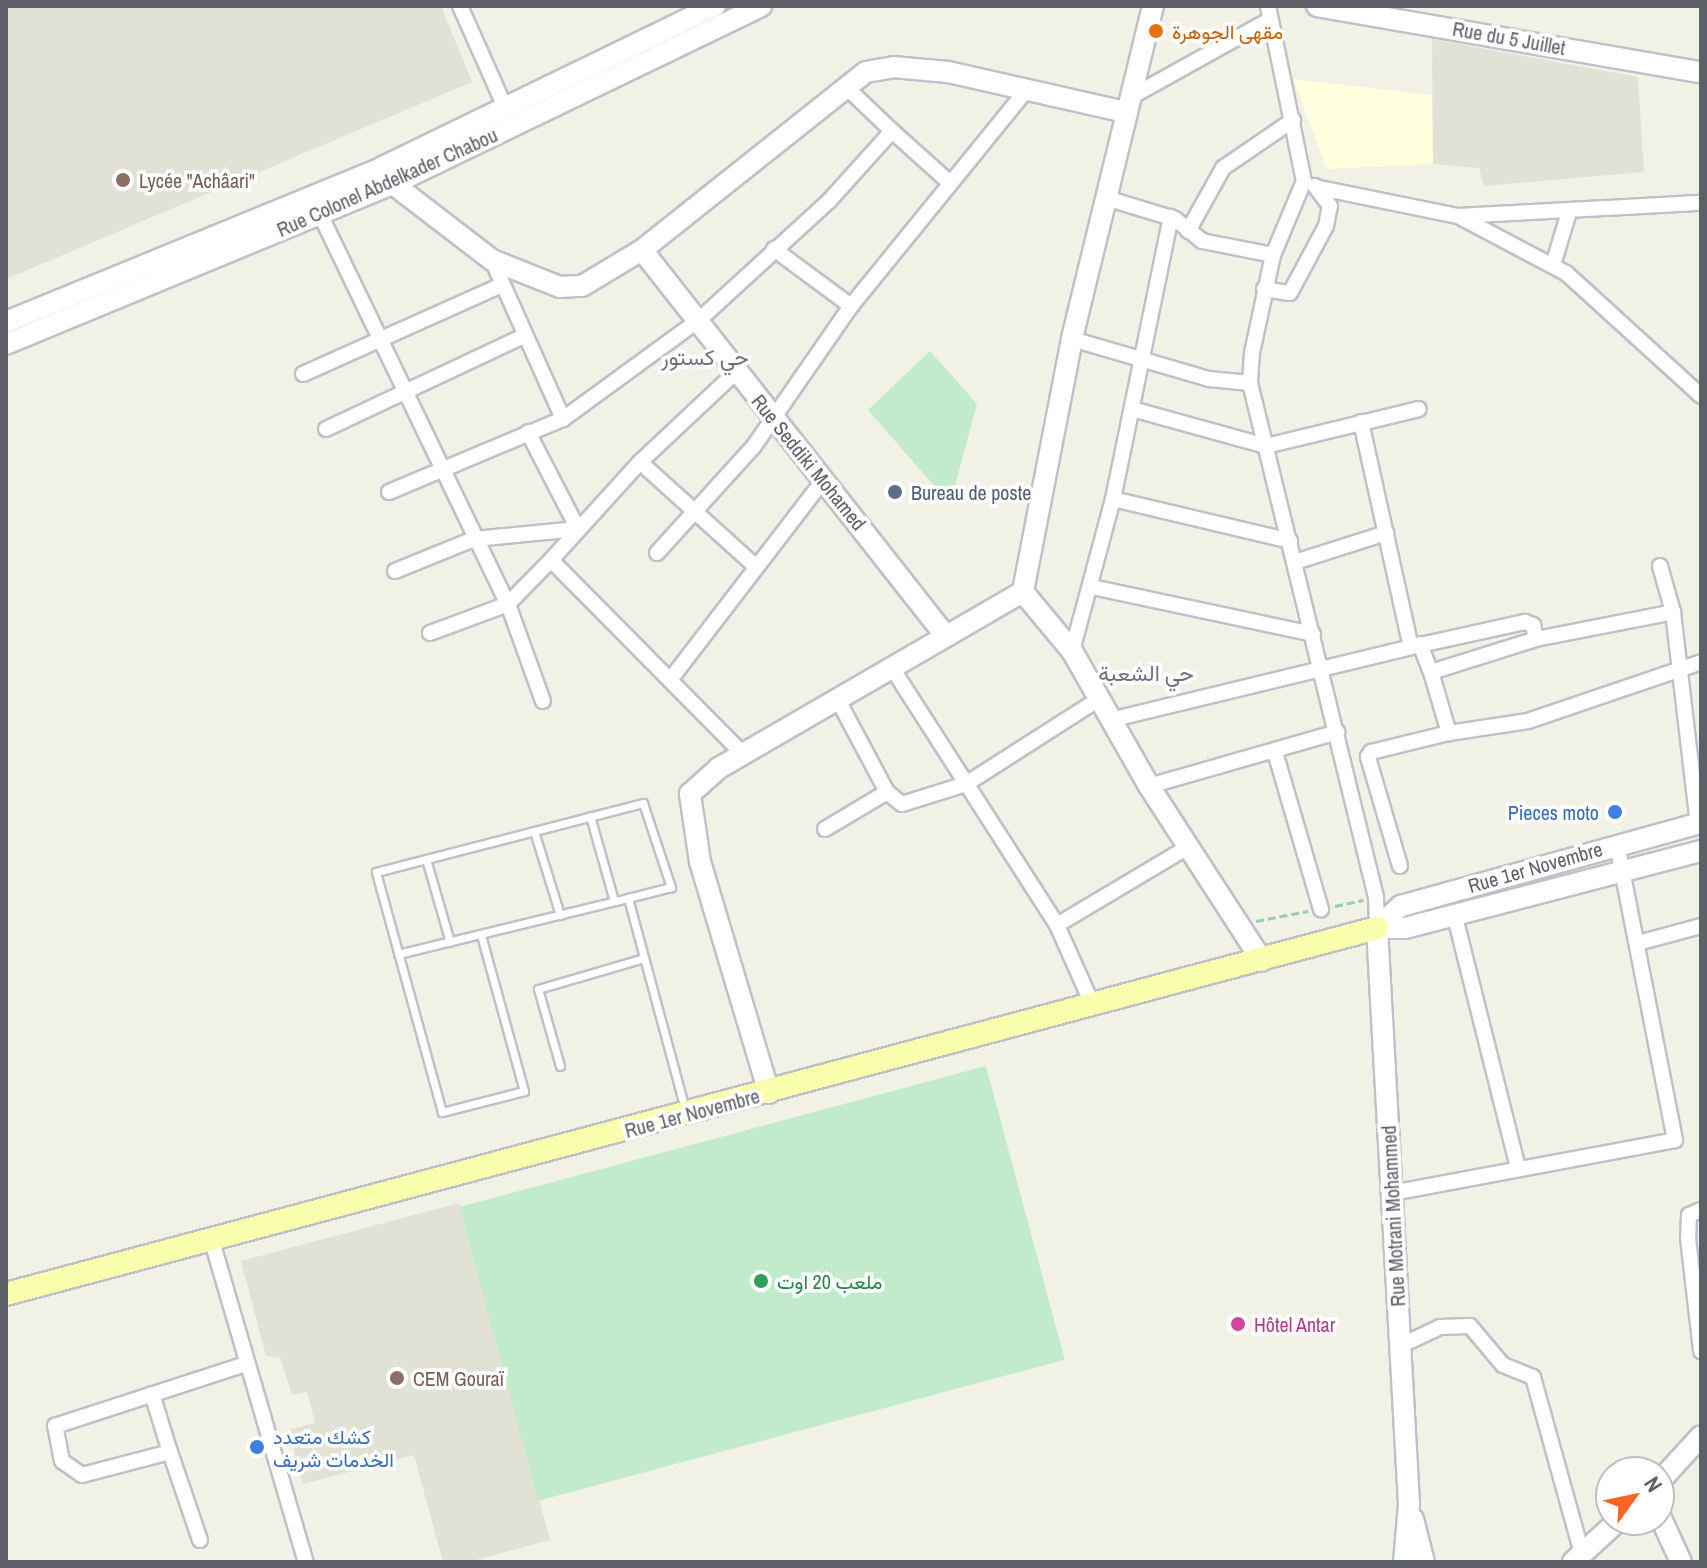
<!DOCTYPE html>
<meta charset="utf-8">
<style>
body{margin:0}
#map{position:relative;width:1707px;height:1568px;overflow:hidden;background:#f1f1e6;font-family:"Archivo Narrow",Vazirmatn,sans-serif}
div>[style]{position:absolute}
.commercial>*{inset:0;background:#ffd}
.education>*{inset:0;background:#e1e1d5}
.green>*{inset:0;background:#c1ebca;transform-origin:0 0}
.path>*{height:3px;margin-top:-1.5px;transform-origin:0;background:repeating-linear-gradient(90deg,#98ccb3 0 8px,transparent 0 12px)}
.roads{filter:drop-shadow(2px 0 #bfc1c8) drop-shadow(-2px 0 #bfc1c8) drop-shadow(0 2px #bfc1c8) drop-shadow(0 -2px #bfc1c8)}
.lane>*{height:7px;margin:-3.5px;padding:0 3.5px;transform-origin:3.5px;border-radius:3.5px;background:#fff}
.street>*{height:14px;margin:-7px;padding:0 7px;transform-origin:7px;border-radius:7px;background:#fff}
.secondary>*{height:20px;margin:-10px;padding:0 10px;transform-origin:10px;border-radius:10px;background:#fff}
.primary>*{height:22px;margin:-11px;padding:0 11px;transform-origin:11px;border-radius:11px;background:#faffad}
.dots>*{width:22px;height:22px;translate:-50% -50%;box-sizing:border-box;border:4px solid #fff;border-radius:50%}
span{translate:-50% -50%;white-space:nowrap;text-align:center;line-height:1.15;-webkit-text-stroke:7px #fff;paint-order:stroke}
.food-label{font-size:20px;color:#c56008}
.left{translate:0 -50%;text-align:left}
.street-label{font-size:20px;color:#5d6068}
.education-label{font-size:20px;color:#785e54}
.service-label{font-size:20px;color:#4e5e75}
.shop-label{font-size:20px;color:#366cbe}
.right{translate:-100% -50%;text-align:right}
.leisure-label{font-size:20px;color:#27864d}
.hotel-label{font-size:20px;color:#b23c85}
.neighbourhood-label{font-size:22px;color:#6e727a}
.frame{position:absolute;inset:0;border:8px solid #5d6068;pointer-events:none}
.north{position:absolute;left:1595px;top:1456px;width:80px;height:80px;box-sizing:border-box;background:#fff;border:2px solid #bebfc3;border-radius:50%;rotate:57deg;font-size:22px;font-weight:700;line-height:32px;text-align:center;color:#5d6068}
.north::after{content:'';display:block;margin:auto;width:28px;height:36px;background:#f96324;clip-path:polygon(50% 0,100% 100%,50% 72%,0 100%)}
</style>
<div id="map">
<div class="commercial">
<i style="clip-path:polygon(1293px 79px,1432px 95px,1433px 164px,1327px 169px)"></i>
</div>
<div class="education">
<i style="clip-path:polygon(6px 6px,441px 6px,472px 82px,6px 279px)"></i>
<i style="clip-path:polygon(1432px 39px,1638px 77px,1644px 172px,1484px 186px,1479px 168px,1433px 164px)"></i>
<i style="clip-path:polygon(459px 1203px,550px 1540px,468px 1562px,443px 1562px,414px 1455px,303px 1484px,288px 1430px,315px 1423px,307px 1392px,292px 1395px,280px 1358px,266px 1356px,241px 1261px)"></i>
</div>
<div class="green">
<i style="clip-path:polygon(930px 351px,977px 404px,950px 504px,868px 410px)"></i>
<i style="left:986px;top:1066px;width:304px;height:545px;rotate:75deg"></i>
</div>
<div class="path">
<i style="left:1335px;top:906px;width:29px;rotate:-12deg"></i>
<i style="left:1256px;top:921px;width:53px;rotate:-10.9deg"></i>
</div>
<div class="roads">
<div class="lane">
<i style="left:590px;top:816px;width:88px;rotate:74.2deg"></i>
<i style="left:534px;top:831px;width:88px;rotate:72.8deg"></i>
<i style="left:426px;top:859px;width:86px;rotate:73.9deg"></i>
<i style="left:481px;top:935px;width:162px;rotate:74.6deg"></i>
<i style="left:524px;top:1091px;width:85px;rotate:165.6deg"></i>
<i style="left:442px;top:1112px;width:249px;rotate:-105.4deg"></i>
<i style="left:376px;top:872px;width:276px;rotate:-14.5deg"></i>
<i style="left:643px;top:803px;width:89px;rotate:71.6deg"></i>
<i style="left:671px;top:887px;width:44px;rotate:165.7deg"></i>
<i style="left:628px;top:898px;width:219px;rotate:74.9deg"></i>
<i style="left:398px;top:954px;width:237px;rotate:-13.7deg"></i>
<i style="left:560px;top:1066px;width:80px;rotate:-105.9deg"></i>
<i style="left:538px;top:989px;width:110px;rotate:-16.3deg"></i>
</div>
<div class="street">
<i style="left:460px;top:6px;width:111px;rotate:66deg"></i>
<i style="left:1268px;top:6px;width:179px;rotate:78.4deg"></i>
<i style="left:1304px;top:181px;width:80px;rotate:112.7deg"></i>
<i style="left:1273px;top:255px;width:100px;rotate:102.1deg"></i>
<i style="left:1252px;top:353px;width:30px;rotate:94deg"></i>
<i style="left:1250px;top:383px;width:529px;rotate:76.23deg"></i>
<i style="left:1376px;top:897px;width:31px;rotate:88deg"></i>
<i style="left:1129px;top:98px;width:162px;rotate:-29.1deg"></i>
<i style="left:892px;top:131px;width:78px;rotate:41.9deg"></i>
<i style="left:1320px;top:188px;width:141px;rotate:11.5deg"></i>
<i style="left:1458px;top:216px;width:243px;rotate:-3.1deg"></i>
<i style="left:1106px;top:198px;width:72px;rotate:16.9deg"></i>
<i style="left:1175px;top:219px;width:35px;rotate:39deg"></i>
<i style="left:1202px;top:241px;width:72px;rotate:11.2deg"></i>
<i style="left:320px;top:214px;width:433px;rotate:64.3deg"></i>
<i style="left:508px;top:604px;width:62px;rotate:-45.7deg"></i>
<i style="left:1462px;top:218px;width:118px;rotate:27.9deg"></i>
<i style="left:1566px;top:273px;width:183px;rotate:42.3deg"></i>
<i style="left:1188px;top:231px;width:72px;rotate:-60.9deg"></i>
<i style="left:1223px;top:168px;width:85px;rotate:-34.4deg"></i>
<i style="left:774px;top:249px;width:96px;rotate:36.5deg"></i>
<i style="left:492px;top:260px;width:174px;rotate:65.9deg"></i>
<i style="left:1553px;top:265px;width:55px;rotate:-73.2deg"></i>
<i style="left:1264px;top:289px;width:26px;rotate:9deg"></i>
<i style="left:1290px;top:293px;width:76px;rotate:-61.8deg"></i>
<i style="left:1326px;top:226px;width:20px;rotate:-79deg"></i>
<i style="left:1330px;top:206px;width:25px;rotate:-127deg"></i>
<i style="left:1072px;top:339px;width:143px;rotate:16.3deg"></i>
<i style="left:1209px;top:379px;width:41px;rotate:5.6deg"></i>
<i style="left:736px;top:372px;width:132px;rotate:136.8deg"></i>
<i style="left:640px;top:462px;width:132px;rotate:132.2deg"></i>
<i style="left:551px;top:560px;width:274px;rotate:45.3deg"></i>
<i style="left:303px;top:374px;width:218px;rotate:-24.1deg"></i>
<i style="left:1132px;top:409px;width:139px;rotate:15.4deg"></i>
<i style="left:1266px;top:446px;width:157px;rotate:-13.6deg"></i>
<i style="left:1361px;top:422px;width:230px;rotate:77.5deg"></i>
<i style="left:1411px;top:647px;width:117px;rotate:-12.4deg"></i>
<i style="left:1525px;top:622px;width:9px;rotate:21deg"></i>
<i style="left:1533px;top:625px;width:14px;rotate:78deg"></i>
<i style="left:326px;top:429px;width:219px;rotate:-25.2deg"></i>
<i style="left:640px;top:462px;width:154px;rotate:42.1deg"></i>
<i style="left:389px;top:492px;width:189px;rotate:-22.8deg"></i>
<i style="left:563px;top:419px;width:168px;rotate:-36.1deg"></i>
<i style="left:699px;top:320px;width:176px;rotate:-42.5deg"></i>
<i style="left:829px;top:201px;width:94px;rotate:-48deg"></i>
<i style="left:892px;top:131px;width:65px;rotate:-136.2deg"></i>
<i style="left:1113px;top:499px;width:182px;rotate:13.3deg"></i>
<i style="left:657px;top:553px;width:144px;rotate:-47.8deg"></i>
<i style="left:754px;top:446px;width:170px;rotate:-55.3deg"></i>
<i style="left:851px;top:306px;width:281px;rotate:-50.9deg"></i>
<i style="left:1295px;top:562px;width:96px;rotate:-17.7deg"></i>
<i style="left:1660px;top:566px;width:48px;rotate:74.2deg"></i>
<i style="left:1673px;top:612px;width:213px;rotate:83.3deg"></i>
<i style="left:395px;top:571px;width:85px;rotate:-22.1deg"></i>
<i style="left:474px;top:539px;width:104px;rotate:-5.5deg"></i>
<i style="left:578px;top:529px;width:109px;rotate:-117.3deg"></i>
<i style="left:1092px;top:587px;width:226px;rotate:12deg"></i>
<i style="left:430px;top:633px;width:83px;rotate:-20.4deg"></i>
<i style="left:508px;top:604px;width:103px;rotate:70.2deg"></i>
<i style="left:1420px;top:644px;width:30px;rotate:69deg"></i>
<i style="left:1431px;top:672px;width:110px;rotate:-17.4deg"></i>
<i style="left:1536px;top:639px;width:140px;rotate:-11.1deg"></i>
<i style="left:1072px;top:651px;width:157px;rotate:-74.9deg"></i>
<i style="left:1113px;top:499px;width:288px;rotate:-78.4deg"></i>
<i style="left:894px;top:671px;width:302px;rotate:57.3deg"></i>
<i style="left:1057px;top:925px;width:89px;rotate:66deg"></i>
<i style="left:1431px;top:672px;width:64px;rotate:73.6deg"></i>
<i style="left:1449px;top:733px;width:80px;rotate:-8.6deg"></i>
<i style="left:1528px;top:721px;width:183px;rotate:-18.8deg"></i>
<i style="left:670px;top:680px;width:255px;rotate:-52.5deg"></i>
<i style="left:839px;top:702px;width:102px;rotate:61.9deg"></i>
<i style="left:887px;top:792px;width:19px;rotate:39deg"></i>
<i style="left:902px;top:804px;width:67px;rotate:-17.4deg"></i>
<i style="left:966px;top:784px;width:158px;rotate:-32.6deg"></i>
<i style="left:1110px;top:720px;width:310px;rotate:-13.6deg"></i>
<i style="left:1275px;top:752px;width:164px;rotate:73.7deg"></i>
<i style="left:1149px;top:786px;width:196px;rotate:-16deg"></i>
<i style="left:825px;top:829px;width:72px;rotate:-30.8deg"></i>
<i style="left:1400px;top:866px;width:114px;rotate:-106.4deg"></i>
<i style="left:1368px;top:757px;width:6px;rotate:-59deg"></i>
<i style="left:1371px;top:752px;width:80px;rotate:-13.7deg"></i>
<i style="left:1454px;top:913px;width:263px;rotate:75.9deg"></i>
<i style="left:1057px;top:925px;width:152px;rotate:-30.8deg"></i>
<i style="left:1638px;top:943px;width:65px;rotate:-15.1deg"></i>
<i style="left:1392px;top:1193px;width:288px;rotate:-10.6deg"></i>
<i style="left:1675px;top:1140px;width:302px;rotate:-101.1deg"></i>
<i style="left:1701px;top:1210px;width:13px;rotate:157deg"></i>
<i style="left:1689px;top:1215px;width:23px;rotate:92deg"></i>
<i style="left:1688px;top:1238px;width:114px;rotate:83.4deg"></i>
<i style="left:211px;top:1238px;width:338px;rotate:73.7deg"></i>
<i style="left:1400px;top:1346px;width:44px;rotate:-25.4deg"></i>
<i style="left:1440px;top:1327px;width:30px;rotate:-2deg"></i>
<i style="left:1470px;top:1326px;width:51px;rotate:49.8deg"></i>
<i style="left:1503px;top:1365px;width:32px;rotate:22deg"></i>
<i style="left:1533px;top:1377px;width:184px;rotate:74.5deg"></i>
<i style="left:152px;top:1394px;width:61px;rotate:72.8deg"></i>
<i style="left:200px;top:1540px;width:93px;rotate:-108.8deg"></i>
<i style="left:170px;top:1452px;width:91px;rotate:165.4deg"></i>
<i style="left:82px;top:1475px;width:24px;rotate:-145deg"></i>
<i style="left:62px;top:1461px;width:36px;rotate:-101deg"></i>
<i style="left:55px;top:1426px;width:201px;rotate:-18deg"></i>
</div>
<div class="secondary">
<i style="left:1153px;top:6px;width:343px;rotate:103.7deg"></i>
<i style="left:1072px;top:339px;width:258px;rotate:101deg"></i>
<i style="left:1023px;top:592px;width:77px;rotate:50.3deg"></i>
<i style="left:1072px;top:651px;width:155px;rotate:60.3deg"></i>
<i style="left:1149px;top:786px;width:208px;rotate:57.1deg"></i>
<i style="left:1317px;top:6px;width:390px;rotate:9.8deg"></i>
<i style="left:383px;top:167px;width:20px;rotate:60deg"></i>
<i style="left:393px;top:184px;width:125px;rotate:37.5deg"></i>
<i style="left:492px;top:260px;width:73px;rotate:21.7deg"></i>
<i style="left:560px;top:287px;width:22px;rotate:-3deg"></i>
<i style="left:582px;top:286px;width:70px;rotate:-31deg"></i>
<i style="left:642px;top:250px;width:286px;rotate:-38.5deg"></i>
<i style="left:866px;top:72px;width:27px;rotate:-10deg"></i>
<i style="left:893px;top:67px;width:55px;rotate:5.2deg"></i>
<i style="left:948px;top:72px;width:181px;rotate:12.7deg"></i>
<i style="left:642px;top:250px;width:491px;rotate:51.8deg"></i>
<i style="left:6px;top:322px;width:408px;rotate:-22.3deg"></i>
<i style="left:383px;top:167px;width:369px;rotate:-25.9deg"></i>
<i style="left:6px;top:344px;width:419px;rotate:-22.5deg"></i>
<i style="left:393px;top:184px;width:409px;rotate:-25.8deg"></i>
<i style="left:1377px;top:928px;width:577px;rotate:86.82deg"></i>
<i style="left:1409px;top:1504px;width:58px;rotate:94.9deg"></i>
<i style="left:1377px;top:928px;width:33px;rotate:-43deg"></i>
<i style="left:1401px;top:906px;width:311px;rotate:-15.5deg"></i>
<i style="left:1377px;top:928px;width:28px"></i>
<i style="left:1405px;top:928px;width:306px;rotate:-14.6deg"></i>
<i style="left:769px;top:1093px;width:241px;rotate:-106.6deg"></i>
<i style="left:700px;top:862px;width:69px;rotate:-98.4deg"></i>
<i style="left:690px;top:794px;width:39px;rotate:-42deg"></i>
<i style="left:719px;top:768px;width:351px;rotate:-30.1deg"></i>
<i style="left:1659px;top:1482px;width:62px;rotate:-47.6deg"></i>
<i style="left:1659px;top:1514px;width:53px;rotate:65.4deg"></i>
<i style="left:1413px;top:1519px;width:44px;rotate:75.7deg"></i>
<i style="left:1573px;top:1562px;width:62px;rotate:-42.4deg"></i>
</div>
<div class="primary">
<i style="left:6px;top:1294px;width:1419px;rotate:-14.95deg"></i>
</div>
</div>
<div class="dots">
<i style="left:1156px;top:31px;background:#e8710a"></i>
<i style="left:123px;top:180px;background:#8d6e63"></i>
<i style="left:895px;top:492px;background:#5c6f8a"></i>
<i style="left:1615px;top:812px;background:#3f7fe0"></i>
<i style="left:761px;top:1281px;background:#2e9e5b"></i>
<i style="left:1238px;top:1324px;background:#d1479c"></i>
<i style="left:397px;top:1378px;background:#8d6e63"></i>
<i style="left:257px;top:1447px;background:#3f7fe0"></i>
</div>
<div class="food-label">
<span class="left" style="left:1172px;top:31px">مقهى الجوهرة</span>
</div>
<div class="street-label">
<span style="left:1509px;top:38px;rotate:10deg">Rue du 5 Juillet</span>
<span style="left:387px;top:182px;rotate:-24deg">Rue Colonel Abdelkader Chabou</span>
<span style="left:809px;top:462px;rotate:51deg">Rue Seddiki Mohamed</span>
<span style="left:1535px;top:867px;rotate:-16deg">Rue 1er Novembre</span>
<span style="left:692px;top:1113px;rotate:-15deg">Rue 1er Novembre</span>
<span style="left:1393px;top:1216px;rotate:-93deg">Rue Motrani Mohammed</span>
</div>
<div class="education-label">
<span class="left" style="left:139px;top:180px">Lycée "Achâari"</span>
<span class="left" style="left:413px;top:1378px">CEM Gouraï</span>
</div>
<div class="service-label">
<span class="left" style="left:911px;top:492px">Bureau de poste</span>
</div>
<div class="shop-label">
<span class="right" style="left:1599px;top:812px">Pieces moto</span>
<span class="left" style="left:273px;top:1448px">كشك متعدد<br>الخدمات شريف</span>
</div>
<div class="leisure-label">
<span class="left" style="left:777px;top:1281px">ملعب 20 اوت</span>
</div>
<div class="hotel-label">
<span class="left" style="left:1254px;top:1324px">Hôtel Antar</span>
</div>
<div class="neighbourhood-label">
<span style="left:705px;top:358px">حي كستور</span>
<span style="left:1146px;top:674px">حي الشعبة</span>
</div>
<div class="frame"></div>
<div class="north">N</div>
</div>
